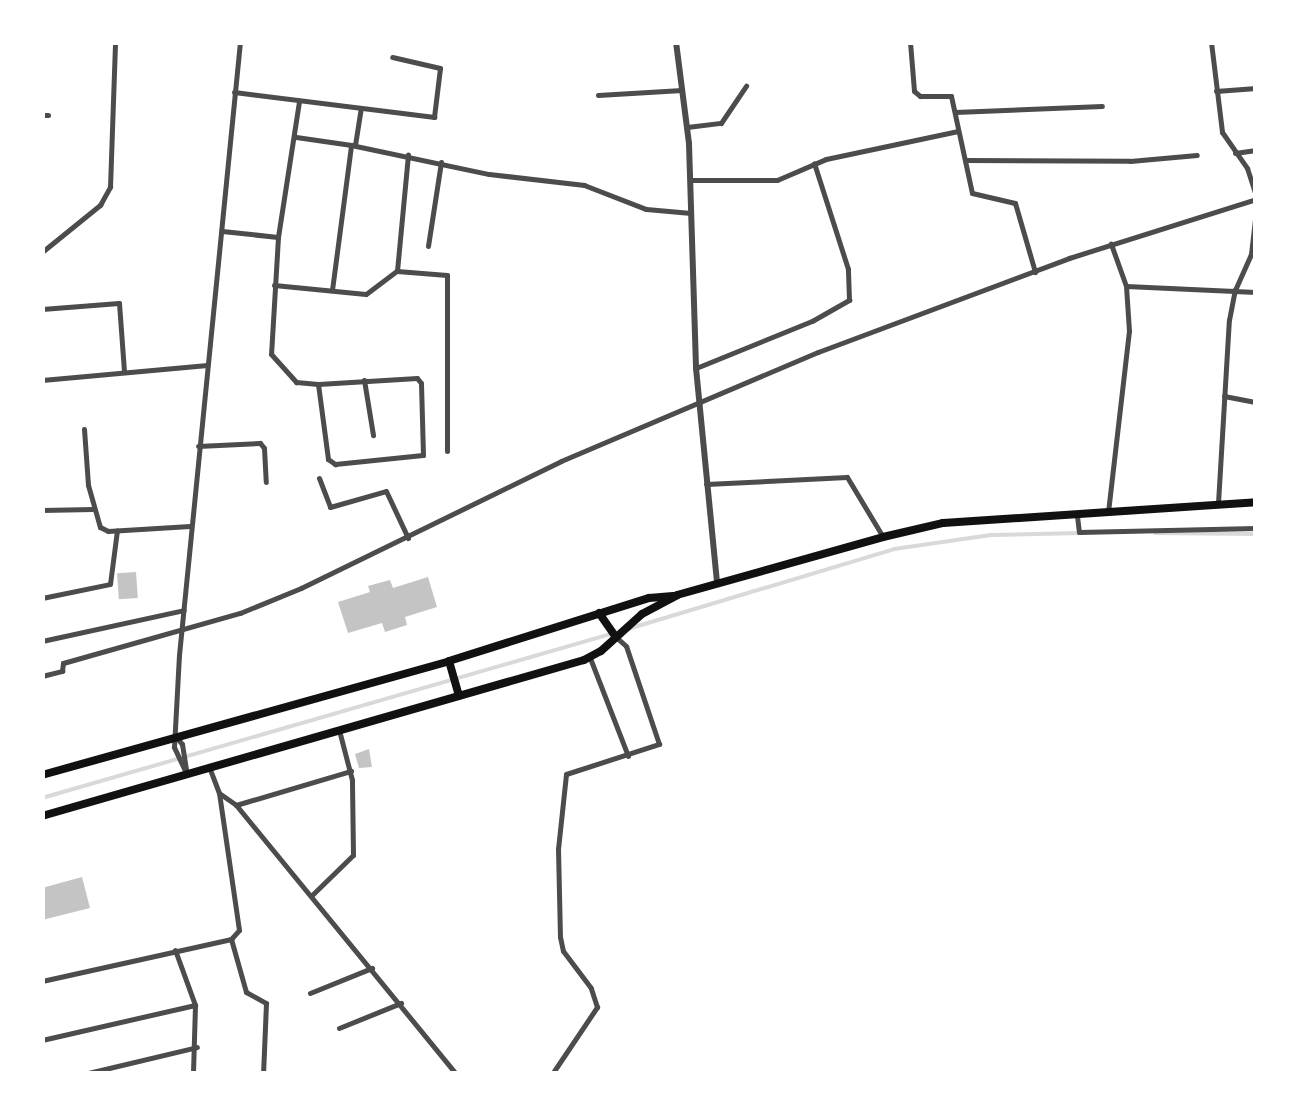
<!DOCTYPE html>
<style>
body{margin:0}
#map{position:relative;width:1298px;height:1116px;overflow:hidden;background:#fff;font-family:"Alegreya Sans",sans-serif}
div>[style]{position:absolute}
.stream>*{height:4px;margin:-2px;padding:0 2px;transform-origin:2px;border-radius:2px;background:#d9d9d9}
.building>*{inset:0;background:#c4c4c4;transform-origin:0 0}
.minor>*{height:5px;margin:-2.5px;padding:0 2.5px;transform-origin:2.5px;border-radius:2.5px;background:#4c4c4c}
.tertiary>*{height:6px;margin:-3px;padding:0 3px;transform-origin:3px;border-radius:3px;background:#4c4c4c}
.secondary>*{height:8px;margin:-4px;padding:0 4px;transform-origin:4px;border-radius:4px;background:#111}
span{translate:-50% -50%;white-space:nowrap;text-align:center;line-height:1.15;-webkit-text-stroke:10px #fff;paint-order:stroke}
.frame{position:absolute;inset:0;border:45px solid #fff;pointer-events:none}
</style>
<div id="map">
<div class="stream">
<i style="left:1155px;top:533px;width:101px;rotate:0.6deg"></i>
<i style="left:628px;top:629px;width:278px;rotate:-16.7deg"></i>
<i style="left:894px;top:549px;width:98px;rotate:-8.2deg"></i>
<i style="left:991px;top:535px;width:90px;rotate:-1.3deg"></i>
<i style="left:42px;top:798px;width:595px;rotate:-16.09deg"></i>
</div>
<div class="building">
<i style="left:136px;top:572px;width:26px;height:19px;rotate:86deg"></i>
<i style="clip-path:polygon(428px 577px,437px 607px,405px 617px,407px 625px,385px 632px,382px 623px,348px 633px,338px 602px,370px 592px,368px 586px,390px 580px,393px 588px)"></i>
<i style="clip-path:polygon(369px 749px,372px 767px,359px 768px,355px 754px)"></i>
<i style="clip-path:polygon(82px 877px,90px 908px,42px 920px,42px 888px)"></i>
</div>
<div class="minor">
<i style="left:910px;top:42px;width:49px;rotate:85.3deg"></i>
<i style="left:914px;top:91px;width:8px;rotate:40deg"></i>
<i style="left:920px;top:96px;width:31px"></i>
<i style="left:951px;top:96px;width:99px;rotate:77.8deg"></i>
<i style="left:972px;top:193px;width:44px;rotate:13.1deg"></i>
<i style="left:1015px;top:203px;width:72px;rotate:73.8deg"></i>
<i style="left:1211px;top:42px;width:91px;rotate:83deg"></i>
<i style="left:1222px;top:132px;width:44px;rotate:55.2deg"></i>
<i style="left:1247px;top:168px;width:29px;rotate:72deg"></i>
<i style="left:1216px;top:91px;width:40px;rotate:-4.3deg"></i>
<i style="left:234px;top:92px;width:202px;rotate:7.1deg"></i>
<i style="left:434px;top:117px;width:49px;rotate:-83deg"></i>
<i style="left:440px;top:68px;width:49px;rotate:-167.1deg"></i>
<i style="left:598px;top:95px;width:84px;rotate:-3.4deg"></i>
<i style="left:955px;top:112px;width:147px;rotate:-2.3deg"></i>
<i style="left:42px;top:115px;width:6px"></i>
<i style="left:687px;top:127px;width:34px;rotate:-7deg"></i>
<i style="left:721px;top:123px;width:45px;rotate:-56deg"></i>
<i style="left:296px;top:137px;width:56px;rotate:8.3deg"></i>
<i style="left:355px;top:145px;width:36px;rotate:-81deg"></i>
<i style="left:1235px;top:153px;width:21px;rotate:-8deg"></i>
<i style="left:965px;top:160px;width:165px;rotate:0.3deg"></i>
<i style="left:1130px;top:161px;width:67px;rotate:-5.1deg"></i>
<i style="left:690px;top:180px;width:87px"></i>
<i style="left:777px;top:180px;width:53px;rotate:-23.2deg"></i>
<i style="left:826px;top:159px;width:135px;rotate:-12deg"></i>
<i style="left:222px;top:231px;width:56px;rotate:6.1deg"></i>
<i style="left:278px;top:237px;width:138px;rotate:-81.2deg"></i>
<i style="left:278px;top:237px;width:117px;rotate:93.4deg"></i>
<i style="left:271px;top:354px;width:38px;rotate:48deg"></i>
<i style="left:296px;top:382px;width:22px;rotate:5deg"></i>
<i style="left:318px;top:384px;width:76px;rotate:82.4deg"></i>
<i style="left:328px;top:459px;width:9px;rotate:36deg"></i>
<i style="left:335px;top:464px;width:88px;rotate:-5.8deg"></i>
<i style="left:423px;top:455px;width:72px;rotate:-91.6deg"></i>
<i style="left:421px;top:383px;width:6px;rotate:-129deg"></i>
<i style="left:417px;top:378px;width:99px;rotate:176.5deg"></i>
<i style="left:428px;top:246px;width:85px;rotate:-81.2deg"></i>
<i style="left:42px;top:252px;width:75px;rotate:-39deg"></i>
<i style="left:100px;top:205px;width:21px;rotate:-61deg"></i>
<i style="left:110px;top:187px;width:145px;rotate:-88deg"></i>
<i style="left:397px;top:271px;width:117px;rotate:-84.6deg"></i>
<i style="left:274px;top:285px;width:92px;rotate:5.6deg"></i>
<i style="left:366px;top:294px;width:39px;rotate:-37deg"></i>
<i style="left:397px;top:271px;width:50px;rotate:4.6deg"></i>
<i style="left:447px;top:275px;width:176px;rotate:90deg"></i>
<i style="left:1126px;top:286px;width:130px;rotate:2.6deg"></i>
<i style="left:332px;top:290px;width:146px;rotate:-82.5deg"></i>
<i style="left:351px;top:145px;width:141px;rotate:11.9deg"></i>
<i style="left:489px;top:174px;width:96px;rotate:6.6deg"></i>
<i style="left:584px;top:185px;width:66px;rotate:21.2deg"></i>
<i style="left:646px;top:209px;width:45px;rotate:5.1deg"></i>
<i style="left:42px;top:309px;width:77px;rotate:-4.5deg"></i>
<i style="left:119px;top:303px;width:68px;rotate:85.8deg"></i>
<i style="left:696px;top:368px;width:125px;rotate:-22.1deg"></i>
<i style="left:812px;top:321px;width:43px;rotate:-29.6deg"></i>
<i style="left:849px;top:300px;width:31px;rotate:-92deg"></i>
<i style="left:848px;top:269px;width:111px;rotate:-107.8deg"></i>
<i style="left:42px;top:380px;width:166px;rotate:-5.2deg"></i>
<i style="left:364px;top:380px;width:56px;rotate:80.7deg"></i>
<i style="left:1224px;top:396px;width:33px;rotate:11deg"></i>
<i style="left:84px;top:429px;width:56px;rotate:85.9deg"></i>
<i style="left:88px;top:485px;width:44px;rotate:74.1deg"></i>
<i style="left:100px;top:527px;width:9px;rotate:27deg"></i>
<i style="left:108px;top:531px;width:82px;rotate:-3.5deg"></i>
<i style="left:198px;top:446px;width:62px;rotate:-2.8deg"></i>
<i style="left:260px;top:443px;width:6px;rotate:51deg"></i>
<i style="left:264px;top:448px;width:34px;rotate:87deg"></i>
<i style="left:319px;top:478px;width:31px;rotate:69deg"></i>
<i style="left:330px;top:507px;width:58px;rotate:-15.9deg"></i>
<i style="left:386px;top:491px;width:52px;rotate:64.9deg"></i>
<i style="left:706px;top:484px;width:141px;rotate:-2.8deg"></i>
<i style="left:847px;top:477px;width:70px;rotate:59deg"></i>
<i style="left:1218px;top:503px;width:183px;rotate:-86.6deg"></i>
<i style="left:1229px;top:320px;width:31px;rotate:-79deg"></i>
<i style="left:1235px;top:290px;width:39px;rotate:-66deg"></i>
<i style="left:1251px;top:254px;width:43px;rotate:-83.4deg"></i>
<i style="left:42px;top:510px;width:51px;rotate:-1.1deg"></i>
<i style="left:1108px;top:512px;width:182px;rotate:-83.4deg"></i>
<i style="left:1129px;top:331px;width:45px;rotate:-93.8deg"></i>
<i style="left:1126px;top:286px;width:45px;rotate:-109.7deg"></i>
<i style="left:1077px;top:516px;width:16px;rotate:83deg"></i>
<i style="left:1079px;top:532px;width:177px;rotate:-1.3deg"></i>
<i style="left:42px;top:598px;width:69px;rotate:-11.6deg"></i>
<i style="left:110px;top:584px;width:54px;rotate:-82.6deg"></i>
<i style="left:42px;top:641px;width:145px;rotate:-12.3deg"></i>
<i style="left:590px;top:658px;width:105px;rotate:68.8deg"></i>
<i style="left:42px;top:676px;width:21px;rotate:-14deg"></i>
<i style="left:62px;top:671px;width:8px;rotate:-83deg"></i>
<i style="left:63px;top:663px;width:184px;rotate:-15.8deg"></i>
<i style="left:240px;top:613px;width:66px;rotate:-22.3deg"></i>
<i style="left:301px;top:588px;width:289px;rotate:-26deg"></i>
<i style="left:561px;top:461px;width:279px;rotate:-23deg"></i>
<i style="left:818px;top:352px;width:268px;rotate:-20.5deg"></i>
<i style="left:1069px;top:258px;width:196px;rotate:-17.5deg"></i>
<i style="left:176px;top:737px;width:9px;rotate:49deg"></i>
<i style="left:182px;top:744px;width:31px;rotate:81deg"></i>
<i style="left:187px;top:775px;width:31px;rotate:-115deg"></i>
<i style="left:174px;top:747px;width:92px;rotate:-86.9deg"></i>
<i style="left:179px;top:655px;width:616px;rotate:-84.32deg"></i>
<i style="left:219px;top:793px;width:21px;rotate:35deg"></i>
<i style="left:236px;top:805px;width:348px;rotate:50.7deg"></i>
<i style="left:236px;top:805px;width:120px;rotate:-16.5deg"></i>
<i style="left:312px;top:895px;width:57px;rotate:-44.3deg"></i>
<i style="left:353px;top:855px;width:75px;rotate:-90.8deg"></i>
<i style="left:352px;top:780px;width:52px;rotate:-104.6deg"></i>
<i style="left:231px;top:939px;width:55px;rotate:74.2deg"></i>
<i style="left:246px;top:992px;width:23px;rotate:29deg"></i>
<i style="left:266px;top:1003px;width:71px;rotate:92.4deg"></i>
<i style="left:175px;top:950px;width:59px;rotate:70deg"></i>
<i style="left:195px;top:1005px;width:69px;rotate:91.7deg"></i>
<i style="left:42px;top:981px;width:194px;rotate:-12.5deg"></i>
<i style="left:231px;top:939px;width:12px;rotate:-48deg"></i>
<i style="left:239px;top:930px;width:138px;rotate:-98.3deg"></i>
<i style="left:219px;top:793px;width:26px;rotate:-111deg"></i>
<i style="left:310px;top:993px;width:67px;rotate:-22deg"></i>
<i style="left:339px;top:1028px;width:67px;rotate:-22deg"></i>
<i style="left:42px;top:1040px;width:157px;rotate:-12.9deg"></i>
<i style="left:84px;top:1074px;width:116px;rotate:-13.4deg"></i>
<i style="left:552px;top:1074px;width:81px;rotate:-56.1deg"></i>
<i style="left:597px;top:1007px;width:20px;rotate:-108deg"></i>
<i style="left:591px;top:988px;width:46px;rotate:-127.1deg"></i>
<i style="left:563px;top:951px;width:14px;rotate:-102deg"></i>
<i style="left:560px;top:937px;width:88px;rotate:-91.3deg"></i>
<i style="left:558px;top:849px;width:75px;rotate:-83.9deg"></i>
<i style="left:566px;top:774px;width:98px;rotate:-17.9deg"></i>
<i style="left:659px;top:744px;width:103px;rotate:-108.6deg"></i>
<i style="left:626px;top:646px;width:13px;rotate:-138deg"></i>
</div>
<div class="tertiary">
<i style="left:676px;top:42px;width:103px;rotate:82.7deg"></i>
<i style="left:689px;top:144px;width:224px;rotate:88.2deg"></i>
<i style="left:696px;top:368px;width:215px;rotate:84.4deg"></i>
</div>
<div class="secondary">
<i style="left:599px;top:613px;width:29px;rotate:55deg"></i>
<i style="left:449px;top:661px;width:36px;rotate:74deg"></i>
<i style="left:42px;top:775px;width:423px;rotate:-15.6deg"></i>
<i style="left:449px;top:661px;width:210px;rotate:-17.5deg"></i>
<i style="left:649px;top:598px;width:24px;rotate:-5deg"></i>
<i style="left:42px;top:816px;width:564px;rotate:-16.06deg"></i>
<i style="left:584px;top:660px;width:19px;rotate:-28deg"></i>
<i style="left:601px;top:651px;width:55px;rotate:-42.1deg"></i>
<i style="left:642px;top:614px;width:40px;rotate:-28deg"></i>
<i style="left:677px;top:595px;width:214px;rotate:-15.7deg"></i>
<i style="left:883px;top:537px;width:62px;rotate:-13.1deg"></i>
<i style="left:943px;top:523px;width:314px;rotate:-3.8deg"></i>
</div>
<div class="frame"></div>
</div>
